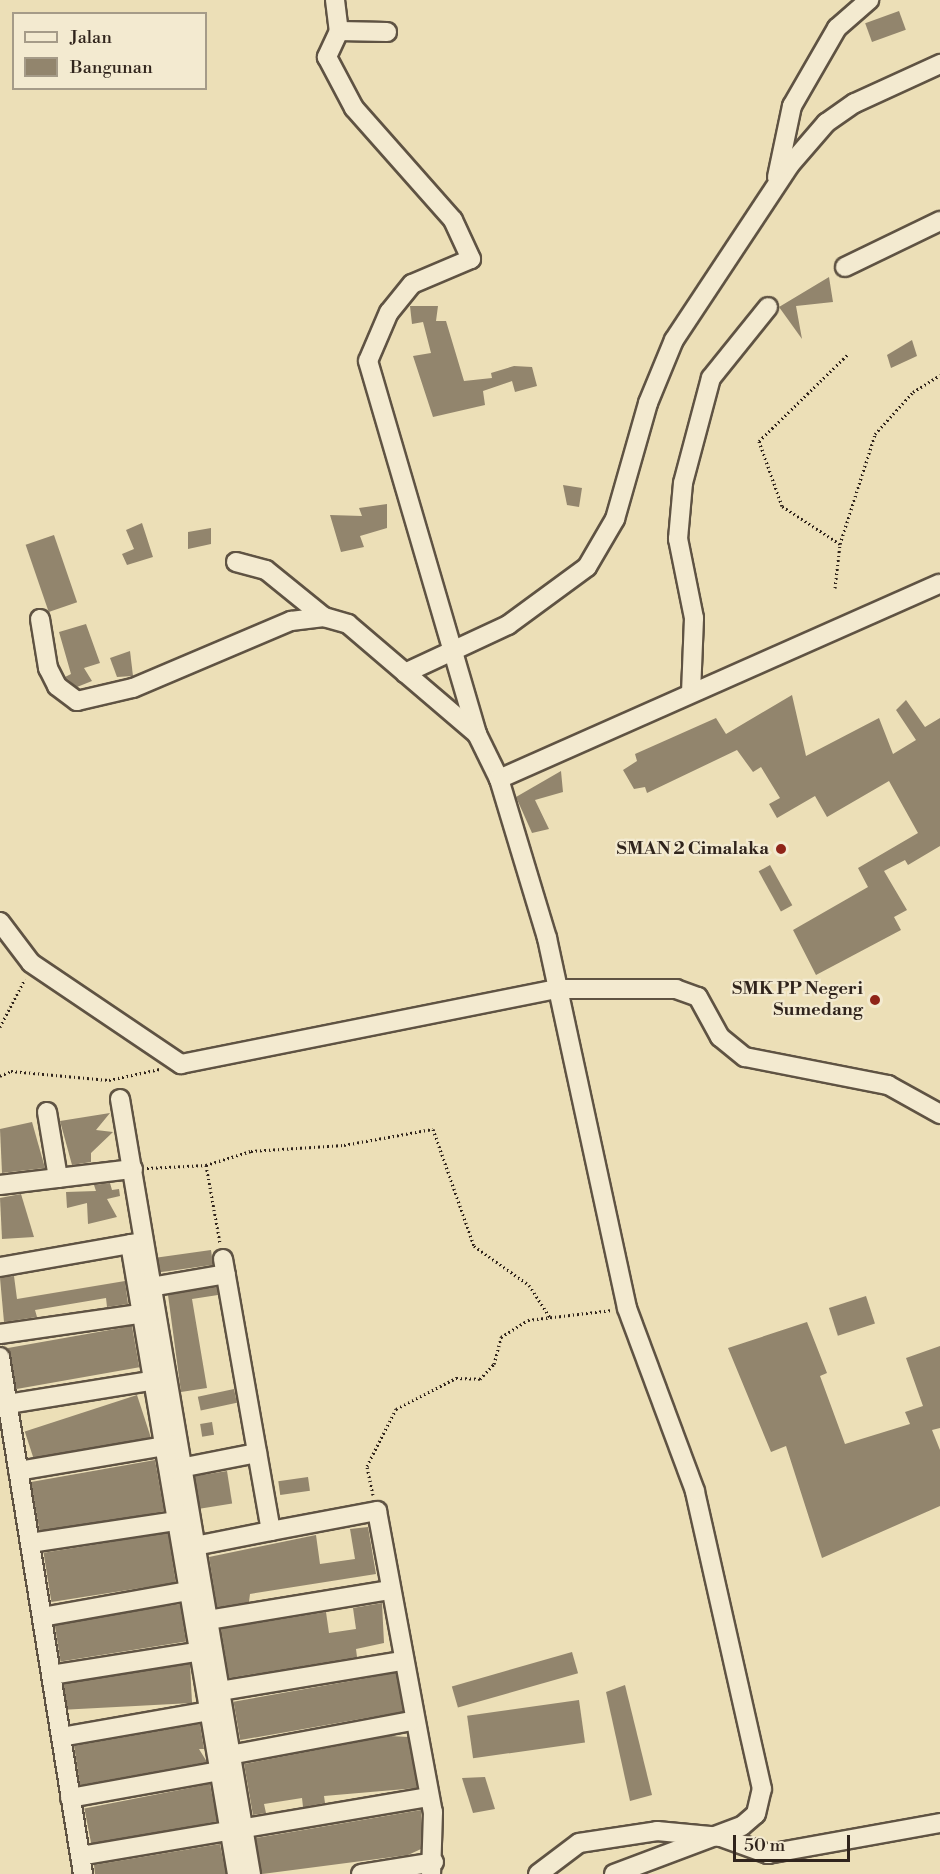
<!DOCTYPE html>
<style>
body{margin:0}
#map{position:relative;width:940px;height:1874px;overflow:hidden;background:#ecdfb7;font-family:"Libre Bodoni",serif}
div>[style]{position:absolute}
.building>*{inset:0;background:#92856d;transform-origin:0 0}
.path>*{height:3px;margin-top:-1.5px;transform-origin:0;background:repeating-linear-gradient(90deg,#30241c 0 1.5px,transparent 0 4.5px)}
.roads{filter:drop-shadow(2px 0 #5f5343) drop-shadow(-2px 0 #5f5343) drop-shadow(0 2px #5f5343) drop-shadow(0 -2px #5f5343)}
.minor>*{height:18px;margin:-9px;padding:0 9px;transform-origin:9px;border-radius:9px;background:#f3ead0}
.dots>*{width:16px;height:16px;translate:-50% -50%;box-sizing:border-box;border:3px solid #f3ead0;border-radius:50%}
span{translate:-50% -50%;white-space:nowrap;text-align:center;line-height:1.15;-webkit-text-stroke:4.5px #f3ead0;paint-order:stroke}
.poi-label{font-size:18px;color:#30241c;font-weight:700}
.right{translate:-100% -50%;text-align:right}
.legend{position:absolute;left:12px;top:12px;width:195px;height:78px;box-sizing:border-box;background:#f3ead0;border:2px solid #a59b88;margin:0;padding:8px 10px;list-style:none;font-size:18px;color:#30241c}
.legend li{display:flex;align-items:center;gap:12px;height:30px}
.legend b{width:30px;border:2px solid #a59b88}
.scale{position:absolute;left:733px;top:1835px;width:117px;height:27px;box-sizing:border-box;border:3px solid #30241c;border-top:0;padding-left:8px;font-size:18px;line-height:21px;white-space:nowrap;color:#30241c;-webkit-text-stroke:4px #f3ead0;paint-order:stroke}
</style>
<div id="map">
<div class="building">
<i style="left:899px;top:11px;width:20px;height:36px;rotate:70deg"></i>
<i style="clip-path:polygon(829px 277px,833px 302px,796px 306px,802px 339px,779px 307px)"></i>
<i style="clip-path:polygon(410px 306px,438px 306px,436px 321px,446px 321px,464px 381px,492px 378px,491px 373px,514px 366px,532px 367px,537px 386px,515px 392px,512px 381px,483px 391px,485px 405px,433px 417px,413px 356px,431px 353px,423px 322px,412px 324px)"></i>
<i style="clip-path:polygon(912px 340px,917px 356px,891px 368px,887px 355px)"></i>
<i style="clip-path:polygon(563px 485px,582px 488px,579px 507px,567px 505px)"></i>
<i style="clip-path:polygon(387px 504px,387px 528px,360px 536px,364px 547px,341px 552px,330px 515px,362px 516px,359px 508px)"></i>
<i style="clip-path:polygon(142px 523px,153px 557px,127px 565px,122px 554px,134px 549px,126px 530px)"></i>
<i style="clip-path:polygon(211px 528px,211px 544px,188px 549px,188px 532px)"></i>
<i style="left:54px;top:535px;width:71px;height:30px;rotate:71deg"></i>
<i style="clip-path:polygon(86px 624px,100px 663px,84px 668px,92px 681px,77px 687px,65px 677px,71px 674px,59px 632px)"></i>
<i style="clip-path:polygon(130px 651px,133px 676px,117px 677px,110px 658px)"></i>
<i style="clip-path:polygon(792px 695px,806px 756px,879px 718px,893px 754px,916px 740px,896px 710px,906px 700px,925px 727px,940px 718px,940px 846px,908px 865px,905px 860px,884px 871px,907px 910px,894px 917px,901px 930px,816px 975px,793px 930px,868px 887px,858px 868px,918px 833px,889px 781px,827px 817px,815px 796px,777px 818px,769px 804px,780px 798px,761px 767px,753px 772px,737px 750px,647px 793px,645px 787px,634px 789px,623px 770px,637px 761px,635px 754px,716px 718px,726px 734px)"></i>
<i style="clip-path:polygon(561px 771px,563px 792px,535px 800px,549px 829px,532px 833px,516px 797px)"></i>
<i style="left:770px;top:865px;width:46px;height:13px;rotate:61deg"></i>
<i style="clip-path:polygon(110px 1113px,96px 1130px,113px 1132px,91px 1153px,91px 1162px,72px 1165px,60px 1121px)"></i>
<i style="clip-path:polygon(32px 1122px,45px 1168px,2px 1173px,0 1129px)"></i>
<i style="clip-path:polygon(110px 1183px,112px 1190px,119px 1189px,120px 1196px,107px 1199px,117px 1217px,88px 1224px,87px 1203px,67px 1208px,66px 1192px,96px 1191px,94px 1185px)"></i>
<i style="clip-path:polygon(21px 1194px,34px 1237px,2px 1239px,0 1198px)"></i>
<i style="left:211px;top:1250px;width:15px;height:54px;rotate:82deg"></i>
<i style="clip-path:polygon(14px 1276px,17px 1299px,125px 1281px,128px 1304px,107px 1307px,106px 1298px,35px 1310px,37px 1317px,4px 1322px,0 1278px)"></i>
<i style="clip-path:polygon(217px 1287px,218px 1295px,192px 1299px,207px 1388px,181px 1392px,168px 1295px)"></i>
<i style="left:866px;top:1296px;width:29px;height:39px;rotate:72deg"></i>
<i style="clip-path:polygon(807px 1322px,827px 1373px,820px 1376px,845px 1444px,910px 1424px,905px 1412px,923px 1406px,906px 1358px,940px 1346px,940px 1428px,932px 1430px,940px 1450px,940px 1506px,822px 1558px,786px 1446px,771px 1452px,728px 1348px)"></i>
<i style="left:132px;top:1326px;width:42px;height:126px;rotate:80deg"></i>
<i style="left:234px;top:1389px;width:14px;height:37px;rotate:78deg"></i>
<i style="left:137px;top:1395px;width:44px;height:118px;rotate:72deg"></i>
<i style="left:212px;top:1422px;width:13px;height:12px;rotate:81deg"></i>
<i style="left:155px;top:1460px;width:52px;height:126px;rotate:80deg"></i>
<i style="left:227px;top:1471px;width:33px;height:33px;rotate:81deg"></i>
<i style="left:308px;top:1477px;width:14px;height:30px;rotate:82deg"></i>
<i style="clip-path:polygon(368px 1527px,376px 1574px,250px 1594px,249px 1602px,217px 1607px,209px 1557px,316px 1535px,320px 1564px,355px 1559px,350px 1529px)"></i>
<i style="left:168px;top:1533px;width:50px;height:126px;rotate:81deg"></i>
<i style="clip-path:polygon(382px 1603px,384px 1643px,356px 1649px,357px 1657px,229px 1678px,221px 1629px,326px 1612px,329px 1633px,356px 1629px,353px 1608px)"></i>
<i style="left:180px;top:1604px;width:38px;height:127px;rotate:81deg"></i>
<i style="left:572px;top:1652px;width:22px;height:125px;rotate:74deg"></i>
<i style="left:190px;top:1664px;width:39px;height:128px;rotate:87deg"></i>
<i style="left:396px;top:1673px;width:39px;height:165px;rotate:80deg"></i>
<i style="clip-path:polygon(625px 1685px,652px 1795px,630px 1801px,606px 1692px)"></i>
<i style="left:579px;top:1700px;width:43px;height:113px;rotate:82deg"></i>
<i style="clip-path:polygon(200px 1724px,204px 1749px,199px 1749px,207px 1762px,80px 1785px,74px 1746px)"></i>
<i style="clip-path:polygon(391px 1736px,408px 1737px,417px 1788px,324px 1796px,325px 1803px,303px 1807px,302px 1798px,264px 1804px,266px 1813px,253px 1815px,244px 1764px)"></i>
<i style="clip-path:polygon(485px 1777px,495px 1809px,473px 1813px,462px 1778px)"></i>
<i style="left:210px;top:1784px;width:38px;height:128px;rotate:79deg"></i>
<i style="clip-path:polygon(421px 1810px,421px 1849px,408px 1855px,262px 1874px,256px 1838px)"></i>
<i style="clip-path:polygon(220px 1844px,226px 1874px,95px 1874px,94px 1865px)"></i>
</div>
<div class="path">
<i style="left:840px;top:544px;width:115px;rotate:-72.3deg"></i>
<i style="left:875px;top:434px;width:57px;rotate:-47.9deg"></i>
<i style="left:913px;top:392px;width:32px;rotate:-32deg"></i>
<i style="left:835px;top:588px;width:44px;rotate:-83.5deg"></i>
<i style="left:840px;top:544px;width:69px;rotate:-146.8deg"></i>
<i style="left:782px;top:506px;width:69px;rotate:-109.5deg"></i>
<i style="left:759px;top:441px;width:124px;rotate:-44.3deg"></i>
<i style="left:0;top:1027px;width:54px;rotate:-62.5deg"></i>
<i style="left:0;top:1076px;width:12px;rotate:-24deg"></i>
<i style="left:11px;top:1071px;width:98px;rotate:5.2deg"></i>
<i style="left:109px;top:1080px;width:52px;rotate:-12.2deg"></i>
<i style="left:206px;top:1165px;width:79px;rotate:79.8deg"></i>
<i style="left:147px;top:1168px;width:59px;rotate:-2.9deg"></i>
<i style="left:206px;top:1165px;width:47px;rotate:-17.3deg"></i>
<i style="left:251px;top:1151px;width:93px;rotate:-3.7deg"></i>
<i style="left:344px;top:1145px;width:90px;rotate:-10.2deg"></i>
<i style="left:433px;top:1129px;width:124px;rotate:70.7deg"></i>
<i style="left:474px;top:1246px;width:67px;rotate:35.3deg"></i>
<i style="left:529px;top:1285px;width:38px;rotate:57deg"></i>
<i style="left:373px;top:1495px;width:30px;rotate:-102deg"></i>
<i style="left:367px;top:1466px;width:64px;rotate:-63deg"></i>
<i style="left:396px;top:1409px;width:68px;rotate:-27.3deg"></i>
<i style="left:456px;top:1378px;width:24px;rotate:2deg"></i>
<i style="left:480px;top:1379px;width:21px;rotate:-47deg"></i>
<i style="left:494px;top:1364px;width:28px;rotate:-75deg"></i>
<i style="left:501px;top:1337px;width:32px;rotate:-32deg"></i>
<i style="left:528px;top:1320px;width:85px;rotate:-6.8deg"></i>
</div>
<div class="roads">
<div class="minor">
<i style="left:335px;top:0;width:31px;rotate:83deg"></i>
<i style="left:387px;top:32px;width:48px;rotate:-178.8deg"></i>
<i style="left:339px;top:31px;width:29px;rotate:115deg"></i>
<i style="left:327px;top:57px;width:58px;rotate:62.1deg"></i>
<i style="left:354px;top:108px;width:149px;rotate:48.5deg"></i>
<i style="left:453px;top:220px;width:43px;rotate:65.2deg"></i>
<i style="left:471px;top:259px;width:64px;rotate:157deg"></i>
<i style="left:412px;top:284px;width:36px;rotate:129deg"></i>
<i style="left:389px;top:312px;width:53px;rotate:113.2deg"></i>
<i style="left:368px;top:361px;width:389px;rotate:73.7deg"></i>
<i style="left:477px;top:734px;width:50px;rotate:63.9deg"></i>
<i style="left:777px;top:177px;width:73px;rotate:-78.1deg"></i>
<i style="left:792px;top:106px;width:90px;rotate:-60deg"></i>
<i style="left:837px;top:28px;width:43px;rotate:-41.2deg"></i>
<i style="left:845px;top:267px;width:106px;rotate:-25.8deg"></i>
<i style="left:236px;top:562px;width:31px;rotate:15deg"></i>
<i style="left:266px;top:570px;width:75px;rotate:39deg"></i>
<i style="left:40px;top:619px;width:50px;rotate:80.7deg"></i>
<i style="left:48px;top:668px;width:20px;rotate:63deg"></i>
<i style="left:57px;top:686px;width:25px;rotate:37deg"></i>
<i style="left:77px;top:701px;width:57px;rotate:-13.1deg"></i>
<i style="left:133px;top:688px;width:172px;rotate:-23deg"></i>
<i style="left:291px;top:621px;width:33px;rotate:-7deg"></i>
<i style="left:324px;top:617px;width:25px;rotate:16deg"></i>
<i style="left:348px;top:624px;width:170px;rotate:40.5deg"></i>
<i style="left:405px;top:673px;width:114px;rotate:-25deg"></i>
<i style="left:508px;top:625px;width:98px;rotate:-36.3deg"></i>
<i style="left:587px;top:567px;width:56px;rotate:-59.7deg"></i>
<i style="left:615px;top:519px;width:121px;rotate:-74.1deg"></i>
<i style="left:648px;top:403px;width:68px;rotate:-67.6deg"></i>
<i style="left:674px;top:340px;width:209px;rotate:-56.5deg"></i>
<i style="left:789px;top:166px;width:57px;rotate:-49.3deg"></i>
<i style="left:826px;top:123px;width:35px;rotate:-35deg"></i>
<i style="left:855px;top:103px;width:94px;rotate:-24.6deg"></i>
<i style="left:691px;top:693px;width:75px;rotate:-87.7deg"></i>
<i style="left:694px;top:618px;width:81px;rotate:-101.4deg"></i>
<i style="left:678px;top:539px;width:56px;rotate:-84.9deg"></i>
<i style="left:683px;top:483px;width:109px;rotate:-75.1deg"></i>
<i style="left:711px;top:378px;width:91px;rotate:-51.2deg"></i>
<i style="left:0;top:922px;width:51px;rotate:52.9deg"></i>
<i style="left:31px;top:963px;width:181px;rotate:34deg"></i>
<i style="left:181px;top:1064px;width:383px;rotate:-11.3deg"></i>
<i style="left:557px;top:989px;width:119px"></i>
<i style="left:676px;top:989px;width:23px;rotate:20deg"></i>
<i style="left:698px;top:997px;width:46px;rotate:61.2deg"></i>
<i style="left:720px;top:1037px;width:32px;rotate:39deg"></i>
<i style="left:745px;top:1057px;width:146px;rotate:11.1deg"></i>
<i style="left:888px;top:1085px;width:60px;rotate:29.1deg"></i>
<i style="left:120px;top:1099px;width:786px;rotate:80.41deg"></i>
<i style="left:47px;top:1112px;width:67px;rotate:80.5deg"></i>
<i style="left:0;top:1185px;width:134px;rotate:-6.9deg"></i>
<i style="left:130px;top:1244px;width:639px;rotate:80.36deg"></i>
<i style="left:223px;top:1259px;width:276px;rotate:80deg"></i>
<i style="left:271px;top:1531px;width:108px;rotate:-10.7deg"></i>
<i style="left:377px;top:1511px;width:306px;rotate:79.5deg"></i>
<i style="left:433px;top:1812px;width:62px;rotate:91.8deg"></i>
<i style="left:0;top:1267px;width:144px;rotate:-10deg"></i>
<i style="left:139px;top:1289px;width:88px;rotate:-9.8deg"></i>
<i style="left:0;top:1334px;width:155px;rotate:-8.2deg"></i>
<i style="left:0;top:1357px;width:524px;rotate:80.88deg"></i>
<i style="left:8px;top:1404px;width:157px;rotate:-9.2deg"></i>
<i style="left:170px;top:1470px;width:89px;rotate:-11.1deg"></i>
<i style="left:18px;top:1471px;width:160px;rotate:-9.7deg"></i>
<i style="left:30px;top:1543px;width:160px;rotate:-8.6deg"></i>
<i style="left:185px;top:1548px;width:88px;rotate:-11.2deg"></i>
<i style="left:42px;top:1617px;width:159px;rotate:-10.1deg"></i>
<i style="left:196px;top:1622px;width:197px;rotate:-9.4deg"></i>
<i style="left:51px;top:1675px;width:160px;rotate:-9deg"></i>
<i style="left:208px;top:1693px;width:197px;rotate:-9.4deg"></i>
<i style="left:61px;top:1737px;width:163px;rotate:-9.9deg"></i>
<i style="left:219px;top:1757px;width:195px;rotate:-10.6deg"></i>
<i style="left:70px;top:1798px;width:164px;rotate:-10.2deg"></i>
<i style="left:80px;top:1856px;width:354px;rotate:-9.6deg"></i>
<i style="left:361px;top:1874px;width:74px;rotate:-9.3deg"></i>
<i style="left:538px;top:1874px;width:51px;rotate:-37.1deg"></i>
<i style="left:579px;top:1843px;width:79px;rotate:-8.7deg"></i>
<i style="left:657px;top:1831px;width:64px;rotate:5.4deg"></i>
<i style="left:721px;top:1837px;width:50px;rotate:19.9deg"></i>
<i style="left:768px;top:1854px;width:175px;rotate:-10.2deg"></i>
<i style="left:614px;top:1874px;width:137px;rotate:-20.6deg"></i>
<i style="left:742px;top:1826px;width:18px;rotate:-41deg"></i>
<i style="left:756px;top:1814px;width:26px;rotate:-77deg"></i>
<i style="left:762px;top:1789px;width:305px;rotate:-102.7deg"></i>
<i style="left:695px;top:1491px;width:195px;rotate:-110.4deg"></i>
<i style="left:627px;top:1308px;width:379px;rotate:-102.2deg"></i>
<i style="left:547px;top:938px;width:166px;rotate:-106.8deg"></i>
<i style="left:499px;top:779px;width:482px;rotate:-23.9deg"></i>
</div>
</div>
<div class="dots">
<i style="left:781px;top:849px;background:#8f2418"></i>
<i style="left:875px;top:1000px;background:#8f2418"></i>
</div>
<div class="poi-label">
<span class="right" style="left:769px;top:849px">SMAN 2 Cimalaka</span>
<span class="right" style="left:863px;top:1000px">SMK PP Negeri<br>Sumedang</span>
</div>
<ul class="legend">
<li><b style="height:8px;background:#f3ead0"></b>Jalan</li>
<li><b style="height:16px;background:#92856d"></b>Bangunan</li>
</ul>
<div class="scale">50 m</div>
</div>
